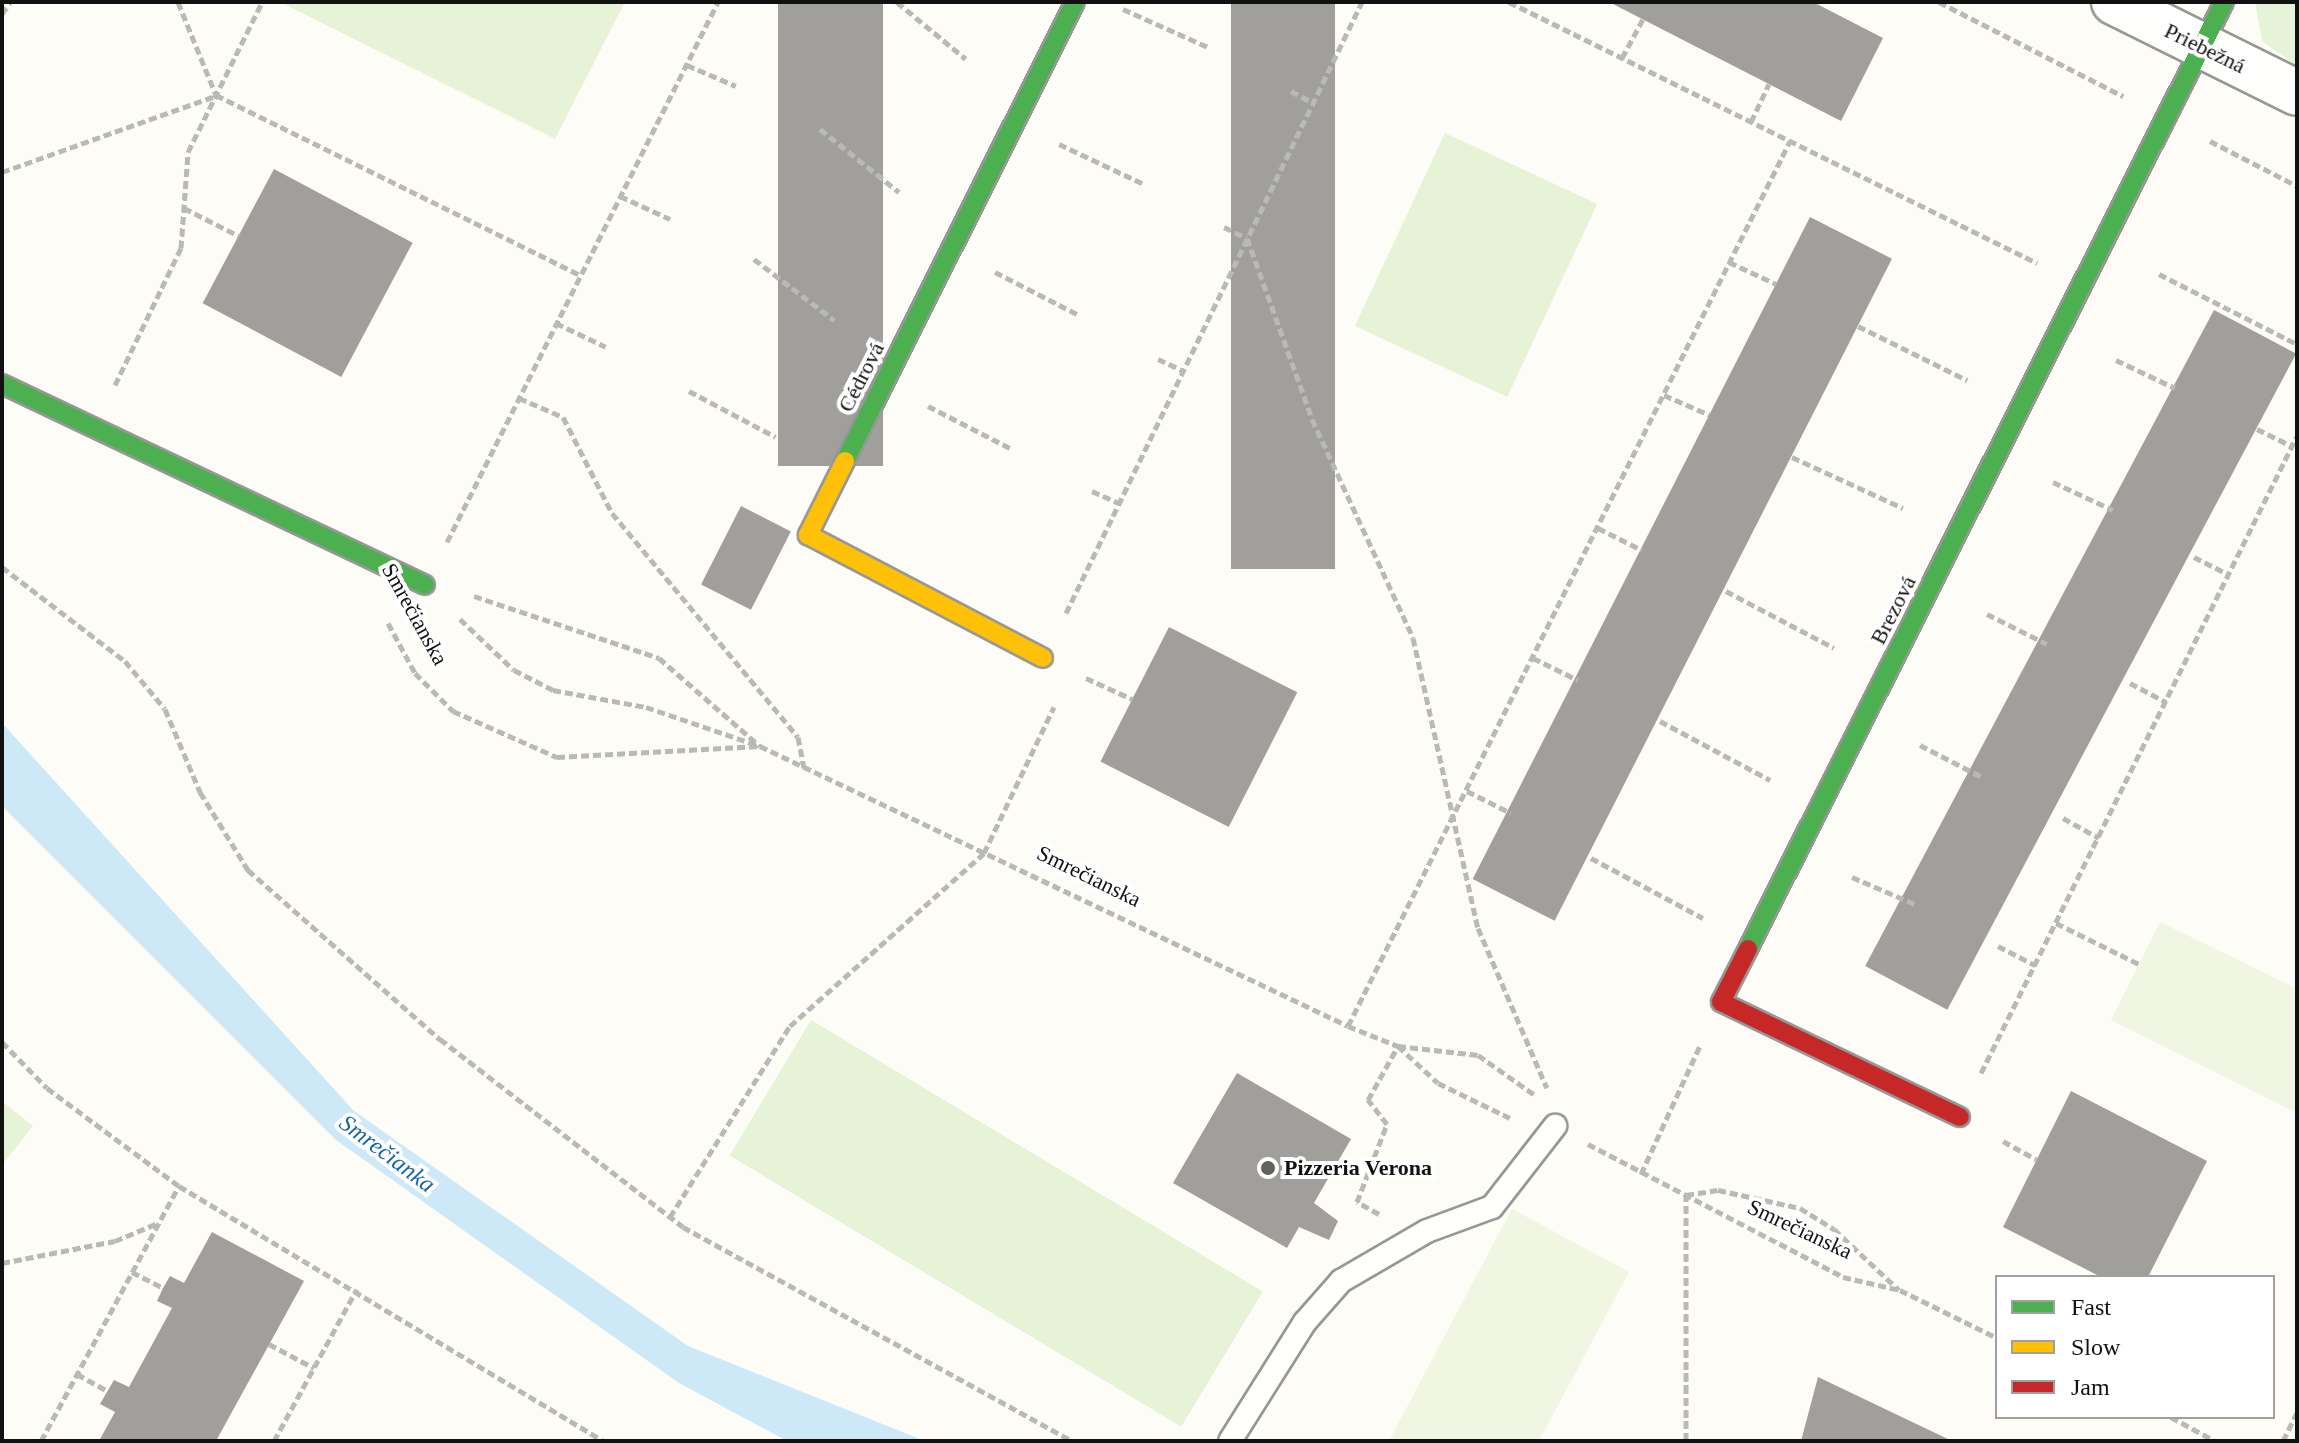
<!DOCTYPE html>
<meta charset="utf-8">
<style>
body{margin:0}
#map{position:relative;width:2299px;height:1443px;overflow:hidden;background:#fdfcf7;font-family:"Times New Roman",serif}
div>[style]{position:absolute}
.green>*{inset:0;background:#e7f3d7;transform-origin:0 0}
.pitch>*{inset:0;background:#f0f6e1}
.water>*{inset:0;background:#cde8f7}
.building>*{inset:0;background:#a19f9c;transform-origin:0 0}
.path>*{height:5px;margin-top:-2.5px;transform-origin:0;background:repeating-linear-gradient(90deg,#b9b9b8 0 8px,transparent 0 12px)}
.roads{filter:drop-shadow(2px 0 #979795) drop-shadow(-2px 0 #979795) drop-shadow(0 2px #979795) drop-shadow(0 -2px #979795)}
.lane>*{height:22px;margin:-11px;padding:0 11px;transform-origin:11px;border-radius:11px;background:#fffffe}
.street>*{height:44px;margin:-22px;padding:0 22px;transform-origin:22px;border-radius:22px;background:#fffffe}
.fast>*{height:18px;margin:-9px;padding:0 9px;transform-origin:9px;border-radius:9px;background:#4caf50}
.slow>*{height:18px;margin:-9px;padding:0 9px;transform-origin:9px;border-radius:9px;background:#ffc107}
.jam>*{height:18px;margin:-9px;padding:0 9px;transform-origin:9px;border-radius:9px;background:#c62828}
.dots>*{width:22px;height:22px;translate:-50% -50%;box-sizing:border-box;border:4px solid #fff;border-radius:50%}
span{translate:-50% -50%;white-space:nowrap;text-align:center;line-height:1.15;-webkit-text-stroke:8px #fff;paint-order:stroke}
.street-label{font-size:22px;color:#111}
.poi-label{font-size:22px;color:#111;font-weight:700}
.left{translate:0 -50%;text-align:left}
.water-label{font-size:24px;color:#1768a6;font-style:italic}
.frame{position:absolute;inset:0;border:4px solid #111;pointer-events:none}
.legend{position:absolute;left:1995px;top:1275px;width:280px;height:144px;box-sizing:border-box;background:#fff;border:2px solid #a0a0a0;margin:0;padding:10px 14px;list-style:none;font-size:24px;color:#111}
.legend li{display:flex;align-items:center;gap:16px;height:40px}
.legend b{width:40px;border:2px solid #a0a0a0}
</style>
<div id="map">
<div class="green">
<i style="clip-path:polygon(280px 2px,625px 2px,555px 139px)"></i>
<i style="clip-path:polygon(2255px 2px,2297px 2px,2297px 66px,2262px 41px)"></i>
<i style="left:1445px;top:133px;width:168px;height:213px;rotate:25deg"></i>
<i style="left:811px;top:1020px;width:527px;height:158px;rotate:31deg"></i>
<i style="clip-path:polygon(2px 1101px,33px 1126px,2px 1165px)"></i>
</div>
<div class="pitch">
<i style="clip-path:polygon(2160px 922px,2297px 989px,2297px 1113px,2111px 1020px)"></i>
<i style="clip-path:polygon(1512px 1209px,1629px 1272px,1539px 1441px,1389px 1441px)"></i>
</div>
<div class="water">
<i style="clip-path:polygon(2px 723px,354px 1111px,688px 1346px,925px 1441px,787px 1441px,679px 1383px,336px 1140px,2px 806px)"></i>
</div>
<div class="building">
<i style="left:778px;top:2px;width:105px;height:464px"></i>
<i style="left:1231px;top:2px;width:104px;height:567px"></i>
<i style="clip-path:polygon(1609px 2px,1813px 2px,1883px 38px,1841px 121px)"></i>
<i style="left:274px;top:169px;width:157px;height:152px;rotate:28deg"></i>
<i style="left:1810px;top:217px;width:92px;height:743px;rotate:27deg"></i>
<i style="left:2214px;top:310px;width:93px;height:743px;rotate:28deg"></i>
<i style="left:741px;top:506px;width:56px;height:88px;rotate:27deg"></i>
<i style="left:1169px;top:627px;width:144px;height:151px;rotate:27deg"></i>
<i style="clip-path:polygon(1237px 1073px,1351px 1139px,1314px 1203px,1338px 1221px,1329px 1240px,1299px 1227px,1287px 1248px,1173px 1183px)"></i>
<i style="clip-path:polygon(2071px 1091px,2207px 1161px,2148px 1277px,2101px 1277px,2003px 1227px)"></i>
<i style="clip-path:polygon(212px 1232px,304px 1281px,216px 1441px,99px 1441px,115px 1412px,100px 1404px,114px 1380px,129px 1387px,172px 1308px,157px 1301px,163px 1288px,170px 1276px,184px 1283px)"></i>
<i style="clip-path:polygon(1818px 1377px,1952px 1441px,1801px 1441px)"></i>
</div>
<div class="path">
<i style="left:178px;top:2px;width:100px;rotate:67.8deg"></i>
<i style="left:216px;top:95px;width:406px;rotate:26.3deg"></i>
<i style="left:897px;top:2px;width:89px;rotate:39.6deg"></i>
<i style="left:1509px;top:2px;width:589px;rotate:26.3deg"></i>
<i style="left:1939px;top:2px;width:207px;rotate:27.1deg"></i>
<i style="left:1815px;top:3px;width:1px;rotate:-45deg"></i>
<i style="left:1123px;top:9px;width:93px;rotate:24.1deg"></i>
<i style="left:2px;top:14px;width:14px;rotate:-56deg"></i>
<i style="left:1622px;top:58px;width:44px;rotate:-61.7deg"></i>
<i style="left:687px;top:65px;width:53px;rotate:23.2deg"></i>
<i style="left:1291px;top:91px;width:26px;rotate:28deg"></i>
<i style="left:1751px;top:122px;width:42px;rotate:-64.7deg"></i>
<i style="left:820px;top:129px;width:101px;rotate:38.6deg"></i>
<i style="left:2210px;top:141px;width:98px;rotate:27.3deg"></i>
<i style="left:1059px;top:144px;width:92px;rotate:25.2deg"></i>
<i style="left:2px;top:172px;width:226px;rotate:-19.6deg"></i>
<i style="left:620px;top:196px;width:55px;rotate:24.7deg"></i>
<i style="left:184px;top:208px;width:62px;rotate:27deg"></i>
<i style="left:1224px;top:227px;width:25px;rotate:26deg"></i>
<i style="left:1247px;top:238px;width:192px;rotate:70.2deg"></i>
<i style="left:1312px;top:419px;width:241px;rotate:65.2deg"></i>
<i style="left:1413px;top:638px;width:297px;rotate:77.4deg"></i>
<i style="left:1478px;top:928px;width:174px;rotate:66.7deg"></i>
<i style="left:754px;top:259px;width:101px;rotate:37.3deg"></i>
<i style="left:1729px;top:262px;width:52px;rotate:25.1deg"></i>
<i style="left:995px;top:272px;width:92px;rotate:27.1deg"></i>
<i style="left:2159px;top:274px;width:155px;rotate:26.9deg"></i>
<i style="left:556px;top:323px;width:55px;rotate:25.6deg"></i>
<i style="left:1858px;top:326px;width:122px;rotate:26.4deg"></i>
<i style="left:1158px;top:359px;width:29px;rotate:25deg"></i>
<i style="left:2116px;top:360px;width:65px;rotate:25.4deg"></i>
<i style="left:115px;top:385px;width:152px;rotate:-64.3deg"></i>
<i style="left:181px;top:248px;width:96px;rotate:-85.8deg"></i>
<i style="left:188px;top:152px;width:167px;rotate:-63.7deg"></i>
<i style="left:689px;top:391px;width:98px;rotate:27.9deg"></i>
<i style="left:1664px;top:395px;width:50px;rotate:23.5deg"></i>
<i style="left:519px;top:398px;width:48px;rotate:23.4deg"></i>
<i style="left:563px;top:417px;width:108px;rotate:63deg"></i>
<i style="left:612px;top:513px;width:291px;rotate:50.3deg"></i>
<i style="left:798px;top:737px;width:31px;rotate:79deg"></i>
<i style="left:928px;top:406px;width:92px;rotate:27.1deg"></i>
<i style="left:2257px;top:429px;width:39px;rotate:26deg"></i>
<i style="left:1792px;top:457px;width:122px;rotate:24.7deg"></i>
<i style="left:2053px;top:482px;width:66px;rotate:25deg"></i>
<i style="left:1092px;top:491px;width:30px;rotate:24deg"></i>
<i style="left:1598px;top:528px;width:49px;rotate:26.6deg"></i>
<i style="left:447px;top:542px;width:604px;rotate:-63.35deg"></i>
<i style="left:2194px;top:557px;width:40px;rotate:26.6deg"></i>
<i style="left:2px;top:567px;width:155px;rotate:37.4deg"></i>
<i style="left:125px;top:661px;width:62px;rotate:50.2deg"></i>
<i style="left:165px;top:709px;width:90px;rotate:67.1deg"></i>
<i style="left:200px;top:792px;width:92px;rotate:58.4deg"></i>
<i style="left:248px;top:870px;width:256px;rotate:41.4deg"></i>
<i style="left:440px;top:1039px;width:307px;rotate:37.7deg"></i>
<i style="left:683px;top:1227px;width:445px;rotate:28.8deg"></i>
<i style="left:1726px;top:591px;width:122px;rotate:27.8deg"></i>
<i style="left:474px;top:596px;width:195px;rotate:18.5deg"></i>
<i style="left:659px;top:658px;width:134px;rotate:41.1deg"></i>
<i style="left:760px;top:746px;width:651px;rotate:25.46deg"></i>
<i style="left:1348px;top:1026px;width:54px;rotate:21.8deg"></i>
<i style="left:1398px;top:1046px;width:81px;rotate:6.4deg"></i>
<i style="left:1478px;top:1055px;width:70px;rotate:35.1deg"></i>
<i style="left:1066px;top:613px;width:679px;rotate:-64.15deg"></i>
<i style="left:1987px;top:614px;width:67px;rotate:26.6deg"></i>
<i style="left:460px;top:619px;width:74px;rotate:43.4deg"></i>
<i style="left:514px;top:670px;width:44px;rotate:27.1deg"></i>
<i style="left:553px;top:690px;width:95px;rotate:10.4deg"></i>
<i style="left:646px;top:707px;width:117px;rotate:18.9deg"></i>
<i style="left:388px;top:623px;width:57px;rotate:61.6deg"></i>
<i style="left:415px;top:673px;width:54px;rotate:45deg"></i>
<i style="left:453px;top:711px;width:114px;rotate:23.9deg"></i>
<i style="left:557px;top:757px;width:203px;rotate:-3.1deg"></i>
<i style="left:1533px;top:658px;width:50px;rotate:26.1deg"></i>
<i style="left:1086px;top:678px;width:51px;rotate:24.5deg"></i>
<i style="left:2130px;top:683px;width:41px;rotate:27.8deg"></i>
<i style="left:1660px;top:721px;width:125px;rotate:28.2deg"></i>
<i style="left:1920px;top:745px;width:68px;rotate:27.3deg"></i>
<i style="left:1467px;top:791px;width:49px;rotate:26.6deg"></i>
<i style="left:2063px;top:818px;width:41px;rotate:29.1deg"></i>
<i style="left:1591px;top:858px;width:127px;rotate:28.2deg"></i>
<i style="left:1852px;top:877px;width:69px;rotate:23.2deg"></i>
<i style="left:2056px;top:923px;width:93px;rotate:26.3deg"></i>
<i style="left:1998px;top:946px;width:42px;rotate:27.2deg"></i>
<i style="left:1348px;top:1026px;width:989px;rotate:-63.46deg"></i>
<i style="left:2px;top:1042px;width:64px;rotate:45.6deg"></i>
<i style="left:47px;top:1088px;width:164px;rotate:36.6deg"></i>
<i style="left:179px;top:1186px;width:496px;rotate:31deg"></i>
<i style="left:1981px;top:1073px;width:711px;rotate:-63.62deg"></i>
<i style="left:2003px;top:1141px;width:38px;rotate:29deg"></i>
<i style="left:1588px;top:1144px;width:288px;rotate:27.5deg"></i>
<i style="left:1843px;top:1277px;width:58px;rotate:12.8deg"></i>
<i style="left:1900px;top:1290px;width:108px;rotate:26.3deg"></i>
<i style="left:1641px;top:1174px;width:141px;rotate:-65.3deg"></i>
<i style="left:1379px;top:1214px;width:25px;rotate:-151deg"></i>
<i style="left:1357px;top:1202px;width:84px;rotate:-69deg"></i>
<i style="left:1387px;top:1124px;width:31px;rotate:-128deg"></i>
<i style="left:1368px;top:1100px;width:62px;rotate:-60.9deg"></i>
<i style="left:1398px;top:1046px;width:54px;rotate:42.8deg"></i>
<i style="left:1438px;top:1083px;width:80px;rotate:25.9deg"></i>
<i style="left:670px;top:1217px;width:226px;rotate:-57.9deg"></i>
<i style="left:790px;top:1026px;width:260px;rotate:-41.7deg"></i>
<i style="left:984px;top:853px;width:162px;rotate:-64.4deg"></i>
<i style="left:2px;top:1263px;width:115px;rotate:-11deg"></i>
<i style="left:115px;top:1241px;width:47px;rotate:-22.7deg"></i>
<i style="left:132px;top:1272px;width:35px;rotate:27deg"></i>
<i style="left:269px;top:1344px;width:51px;rotate:28.1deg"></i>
<i style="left:77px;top:1374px;width:35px;rotate:29deg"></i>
<i style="left:2171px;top:1417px;width:50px;rotate:28.6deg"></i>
<i style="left:41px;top:1441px;width:290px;rotate:-61.6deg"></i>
<i style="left:274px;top:1441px;width:173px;rotate:-61.4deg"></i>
<i style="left:1686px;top:1441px;width:246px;rotate:-90deg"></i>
<i style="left:1686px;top:1195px;width:32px;rotate:-9deg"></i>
<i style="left:1718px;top:1190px;width:84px;rotate:12.4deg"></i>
<i style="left:1800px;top:1208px;width:40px;rotate:32deg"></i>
<i style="left:1834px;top:1229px;width:89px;rotate:43.2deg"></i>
<i style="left:2283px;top:1441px;width:32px;rotate:-64deg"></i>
</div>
<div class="roads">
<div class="lane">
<i style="left:1230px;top:1441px;width:141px;rotate:-57.8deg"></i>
<i style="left:1305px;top:1322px;width:55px;rotate:-48.7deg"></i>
<i style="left:1341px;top:1281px;width:99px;rotate:-30.2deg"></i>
<i style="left:1427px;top:1231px;width:69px;rotate:-20.3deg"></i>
<i style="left:1492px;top:1207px;width:103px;rotate:-52.1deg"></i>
</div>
<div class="street">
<i style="left:2114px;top:2px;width:204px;rotate:26.4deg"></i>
</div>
<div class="fast">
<i style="left:2px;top:384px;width:468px;rotate:25.4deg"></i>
<i style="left:845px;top:461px;width:513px;rotate:-63.39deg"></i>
<i style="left:1748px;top:949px;width:1060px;rotate:-63.31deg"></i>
</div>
<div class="slow">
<i style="left:845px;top:461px;width:83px;rotate:116.6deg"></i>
<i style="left:808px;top:535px;width:265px;rotate:27.6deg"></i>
</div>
<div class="jam">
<i style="left:1748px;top:949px;width:59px;rotate:117deg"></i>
<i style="left:1721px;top:1002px;width:265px;rotate:25.7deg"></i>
</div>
</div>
<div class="dots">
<i style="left:1268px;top:1168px;background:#646362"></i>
</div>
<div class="street-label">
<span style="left:2205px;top:48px;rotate:26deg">Priebežná</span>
<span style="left:861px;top:377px;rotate:-63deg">Cédrová</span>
<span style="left:1893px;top:610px;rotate:-63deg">Brezová</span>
<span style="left:415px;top:614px;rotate:61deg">Smrečianska</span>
<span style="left:1089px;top:876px;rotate:26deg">Smrečianska</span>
<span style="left:1800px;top:1229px;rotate:25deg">Smrečianska</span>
</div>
<div class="poi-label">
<span class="left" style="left:1284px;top:1168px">Pizzeria Verona</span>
</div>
<div class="water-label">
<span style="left:387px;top:1154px;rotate:37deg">Smrečianka</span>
</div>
<div class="frame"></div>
<ul class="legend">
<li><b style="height:10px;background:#4caf50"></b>Fast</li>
<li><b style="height:10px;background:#ffc107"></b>Slow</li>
<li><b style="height:10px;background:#c62828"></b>Jam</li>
</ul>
</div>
